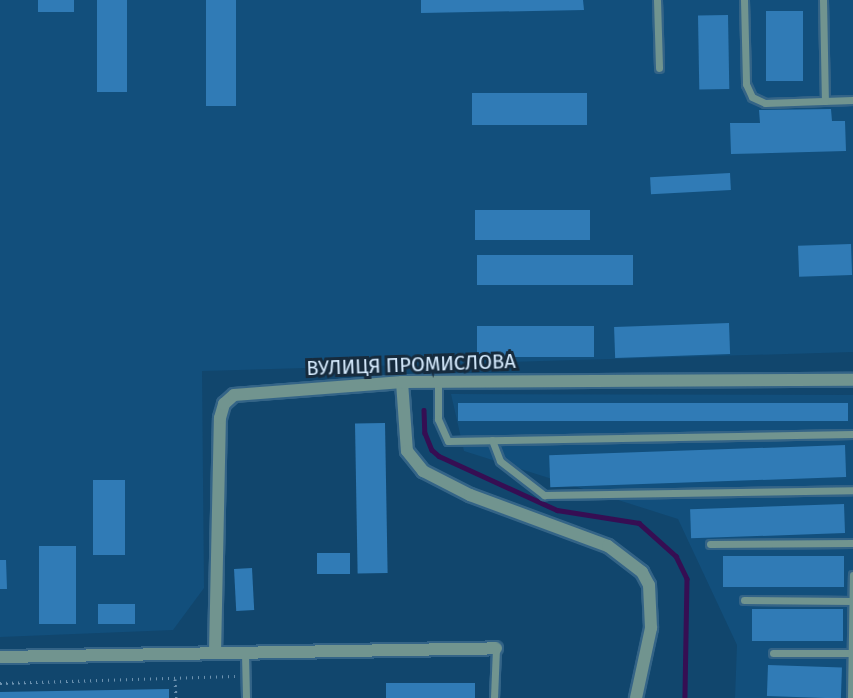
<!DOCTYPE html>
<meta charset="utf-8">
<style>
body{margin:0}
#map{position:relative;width:853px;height:698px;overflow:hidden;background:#11466d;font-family:"Fira Sans",sans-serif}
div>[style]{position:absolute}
.built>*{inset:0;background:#124f7c}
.stream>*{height:4.5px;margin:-2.25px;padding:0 2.25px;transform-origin:2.25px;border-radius:2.25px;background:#360e53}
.building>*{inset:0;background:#307bb6;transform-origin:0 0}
.path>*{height:3px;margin-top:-1.5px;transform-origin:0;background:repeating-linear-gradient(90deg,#6c92b0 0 1.5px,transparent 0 6px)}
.roads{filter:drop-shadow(2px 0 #346487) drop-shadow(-2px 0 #346487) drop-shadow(0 2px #346487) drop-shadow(0 -2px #346487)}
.service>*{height:7px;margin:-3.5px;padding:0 3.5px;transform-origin:3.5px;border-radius:3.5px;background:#71948f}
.minor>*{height:12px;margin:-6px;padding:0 6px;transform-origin:6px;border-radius:6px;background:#71948f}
span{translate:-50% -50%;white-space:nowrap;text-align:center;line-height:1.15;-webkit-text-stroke:6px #162b3d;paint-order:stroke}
.street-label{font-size:20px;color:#d6ebfe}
</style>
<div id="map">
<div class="built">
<i style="clip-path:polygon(0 0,853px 0,853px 352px,202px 371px,204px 588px,173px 630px,0 637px)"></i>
<i style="clip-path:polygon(451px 394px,853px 395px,853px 698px,735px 698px,737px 645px,678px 519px,464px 451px)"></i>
</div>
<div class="stream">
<i style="left:424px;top:410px;width:23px;rotate:88deg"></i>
<i style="left:425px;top:433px;width:18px;rotate:68deg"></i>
<i style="left:432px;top:450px;width:9px;rotate:41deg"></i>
<i style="left:439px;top:456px;width:130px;rotate:24.6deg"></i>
<i style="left:557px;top:510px;width:83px;rotate:9deg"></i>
<i style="left:639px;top:523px;width:50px;rotate:41.7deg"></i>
<i style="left:676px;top:556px;width:25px;rotate:64deg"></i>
<i style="left:687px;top:579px;width:119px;rotate:91deg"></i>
</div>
<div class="building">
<i style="left:38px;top:0;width:36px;height:12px"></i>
<i style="left:97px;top:0;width:30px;height:92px"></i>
<i style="left:206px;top:0;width:30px;height:106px"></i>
<i style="clip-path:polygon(421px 0,583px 0,584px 10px,421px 13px)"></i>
<i style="left:766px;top:11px;width:37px;height:70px"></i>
<i style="left:728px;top:15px;width:74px;height:30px;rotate:89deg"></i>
<i style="left:587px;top:93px;width:32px;height:115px;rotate:90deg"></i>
<i style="clip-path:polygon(831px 109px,832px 121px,845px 121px,846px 151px,731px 154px,730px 123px,760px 123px,759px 110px)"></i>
<i style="left:730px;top:173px;width:17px;height:80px;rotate:87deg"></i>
<i style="left:590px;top:210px;width:30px;height:115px;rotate:90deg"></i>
<i style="left:851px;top:244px;width:31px;height:53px;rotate:88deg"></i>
<i style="left:633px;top:255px;width:30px;height:156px;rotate:90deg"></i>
<i style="left:729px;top:323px;width:31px;height:115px;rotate:88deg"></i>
<i style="left:594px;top:326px;width:31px;height:117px;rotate:90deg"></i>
<i style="left:848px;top:403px;width:18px;height:390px;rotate:90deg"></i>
<i style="left:385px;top:423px;width:150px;height:30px;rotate:89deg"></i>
<i style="left:845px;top:445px;width:32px;height:296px;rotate:88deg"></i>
<i style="left:93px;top:480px;width:32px;height:75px"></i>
<i style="left:844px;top:504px;width:29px;height:154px;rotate:88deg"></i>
<i style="left:39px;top:546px;width:37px;height:78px"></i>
<i style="left:350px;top:553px;width:21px;height:33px;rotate:90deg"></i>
<i style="left:723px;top:556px;width:121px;height:31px"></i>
<i style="clip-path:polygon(0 560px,6px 560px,7px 589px,0 589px)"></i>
<i style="left:252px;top:568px;width:42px;height:18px;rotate:87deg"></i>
<i style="left:135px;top:604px;width:20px;height:37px;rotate:90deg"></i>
<i style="left:752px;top:609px;width:91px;height:32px"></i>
<i style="left:768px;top:665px;width:74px;height:31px;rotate:2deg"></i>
<i style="left:475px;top:683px;width:15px;height:89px;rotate:90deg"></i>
<i style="clip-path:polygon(169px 689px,169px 698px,0 698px,0 692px)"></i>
</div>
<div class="path">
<i style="left:175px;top:679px;width:19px;rotate:87deg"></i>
<i style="left:0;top:683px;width:235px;rotate:-1.7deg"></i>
</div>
<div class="roads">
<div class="service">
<i style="left:657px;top:0;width:68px;rotate:88.3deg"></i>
<i style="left:744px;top:0;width:84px;rotate:88.6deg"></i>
<i style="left:746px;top:84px;width:14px;rotate:65deg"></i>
<i style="left:752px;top:97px;width:14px;rotate:25deg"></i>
<i style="left:765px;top:103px;width:88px;rotate:-2deg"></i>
<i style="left:823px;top:0;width:101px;rotate:88.9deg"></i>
<i style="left:438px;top:381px;width:38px;rotate:90deg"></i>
<i style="left:438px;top:419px;width:24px;rotate:66deg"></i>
<i style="left:448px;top:441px;width:405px;rotate:-1deg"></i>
<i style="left:492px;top:440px;width:22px;rotate:69deg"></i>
<i style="left:500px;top:461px;width:56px;rotate:37.7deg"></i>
<i style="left:544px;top:495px;width:309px;rotate:-0.9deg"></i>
<i style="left:710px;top:544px;width:143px;rotate:-0.4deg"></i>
<i style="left:744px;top:600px;width:109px;rotate:0.5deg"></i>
<i style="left:245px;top:653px;width:45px;rotate:88.7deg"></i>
<i style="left:773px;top:653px;width:79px"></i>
<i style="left:494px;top:698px;width:50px;rotate:-87.7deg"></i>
<i style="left:851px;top:698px;width:123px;rotate:-89.1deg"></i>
</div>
<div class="minor">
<i style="left:402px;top:382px;width:69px;rotate:85.9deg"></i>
<i style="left:407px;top:451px;width:26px;rotate:51deg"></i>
<i style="left:423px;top:471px;width:53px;rotate:27.1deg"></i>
<i style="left:470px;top:495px;width:147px;rotate:20.3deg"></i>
<i style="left:608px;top:546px;width:43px;rotate:37.4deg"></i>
<i style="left:642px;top:572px;width:15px;rotate:62deg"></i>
<i style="left:649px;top:585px;width:43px;rotate:87.3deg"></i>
<i style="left:651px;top:628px;width:72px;rotate:102.1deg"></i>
<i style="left:215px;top:653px;width:235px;rotate:-88.8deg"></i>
<i style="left:220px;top:418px;width:15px;rotate:-74deg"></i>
<i style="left:224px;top:404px;width:13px;rotate:-42deg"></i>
<i style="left:234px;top:395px;width:169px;rotate:-4.4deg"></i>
<i style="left:402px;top:382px;width:451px;rotate:-0.3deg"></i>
<i style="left:0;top:657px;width:496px;rotate:-1deg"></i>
</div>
</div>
<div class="street-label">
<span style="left:411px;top:365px;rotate:-2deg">ВУЛИЦЯ ПРОМИСЛОВА</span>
</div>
</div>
